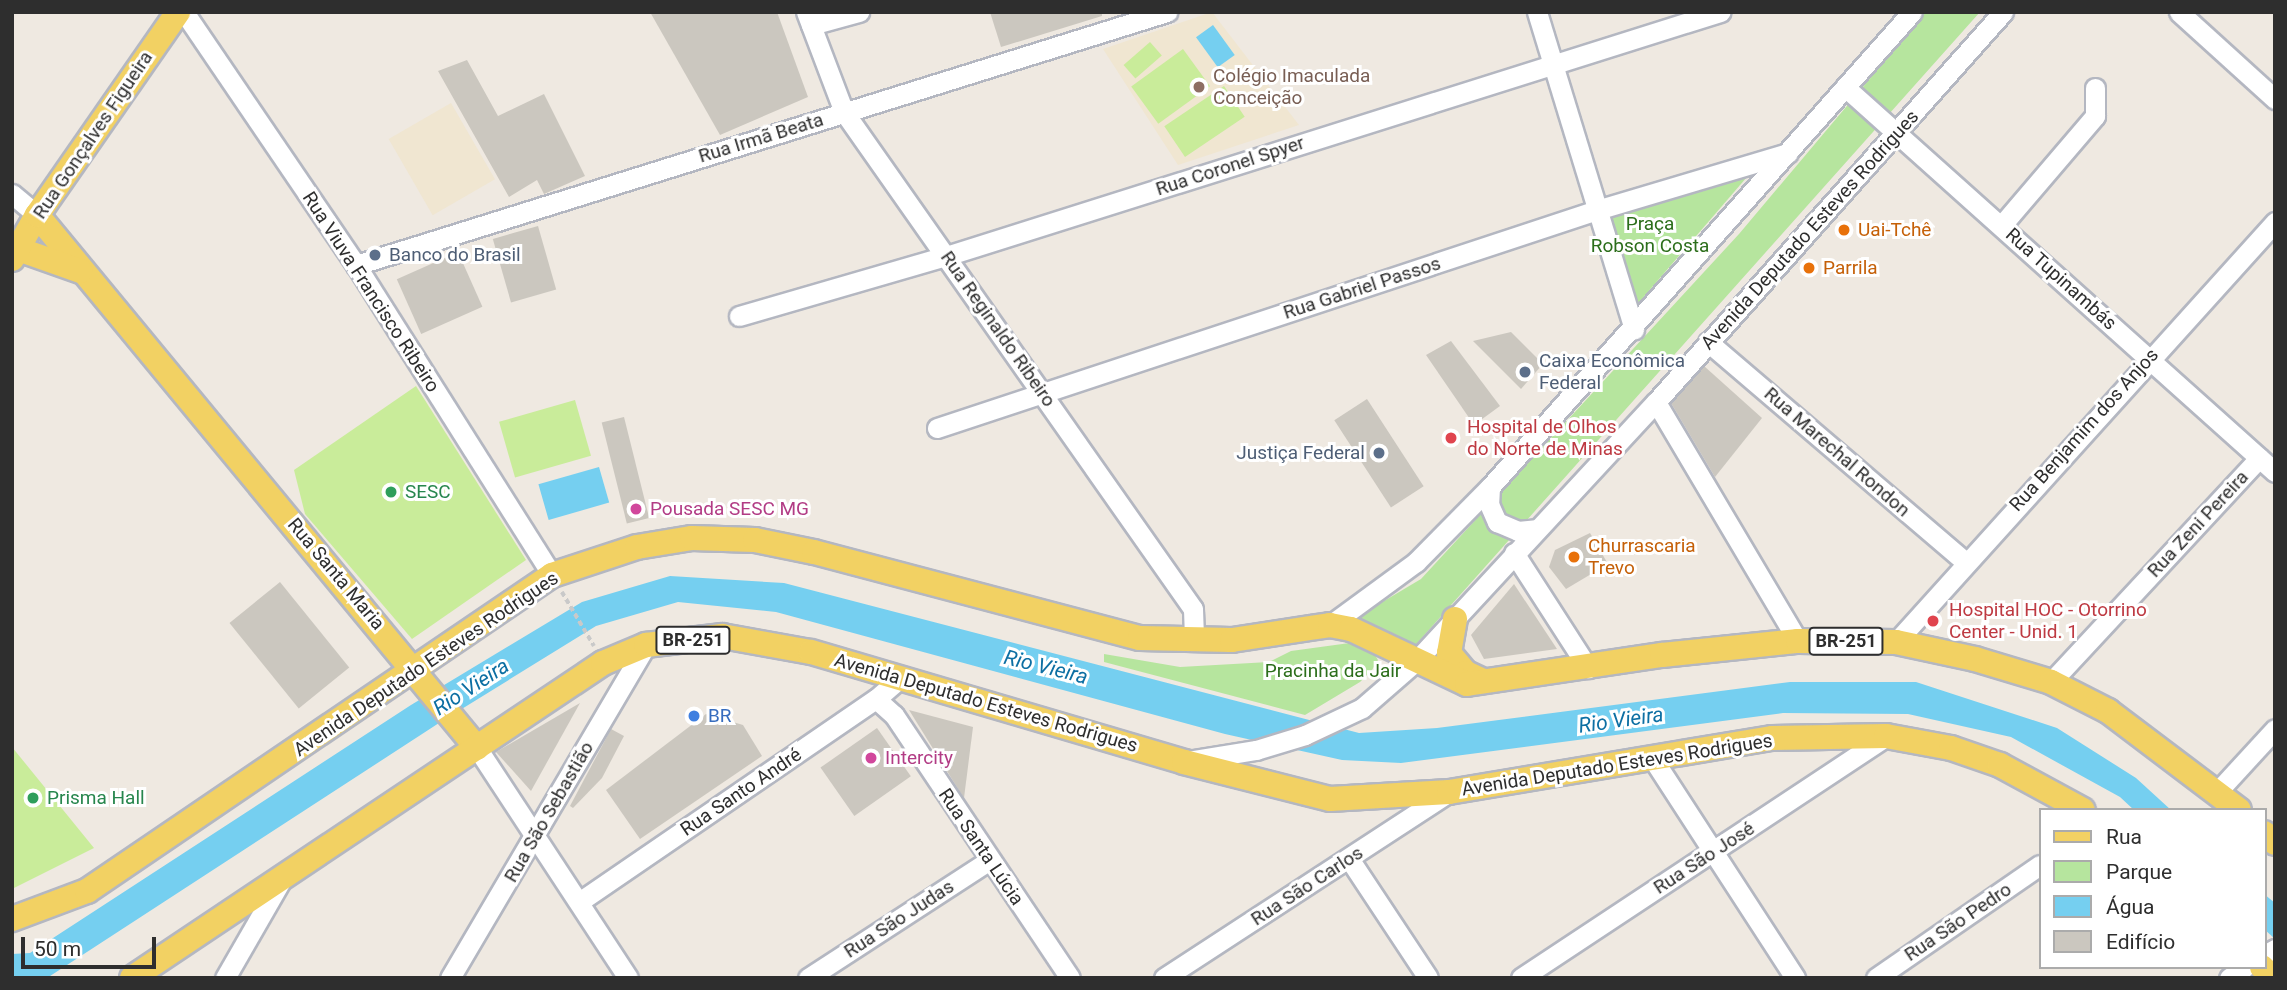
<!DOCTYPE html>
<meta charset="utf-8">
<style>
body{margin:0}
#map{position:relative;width:2287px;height:990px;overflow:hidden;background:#efe9e1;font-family:Roboto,sans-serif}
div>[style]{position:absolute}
.education>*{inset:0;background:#f0e6d1;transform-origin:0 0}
.green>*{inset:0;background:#b6e59e}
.pitch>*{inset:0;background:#c9ec9a;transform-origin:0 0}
.water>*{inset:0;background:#75cff0;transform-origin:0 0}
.building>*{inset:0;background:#cbc7bf;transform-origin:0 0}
.path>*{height:3.5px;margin-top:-1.75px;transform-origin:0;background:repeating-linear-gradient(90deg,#c9c9c9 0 5px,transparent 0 8.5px)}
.roads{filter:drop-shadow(2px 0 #b4b7c1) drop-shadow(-2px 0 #b4b7c1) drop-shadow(0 2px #b4b7c1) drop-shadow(0 -2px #b4b7c1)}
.minor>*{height:19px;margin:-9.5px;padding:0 9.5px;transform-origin:9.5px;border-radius:9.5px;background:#fff}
.major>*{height:24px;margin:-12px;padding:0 12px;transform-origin:12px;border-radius:12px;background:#f2d163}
.dots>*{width:19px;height:19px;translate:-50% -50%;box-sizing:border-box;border:4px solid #fff;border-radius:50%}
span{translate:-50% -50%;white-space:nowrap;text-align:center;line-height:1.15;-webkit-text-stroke:6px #fff;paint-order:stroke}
.shield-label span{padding:2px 5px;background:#fff;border:2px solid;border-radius:5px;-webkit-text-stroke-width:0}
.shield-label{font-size:18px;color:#2e2e2e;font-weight:700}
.education-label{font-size:19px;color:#785e54}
.left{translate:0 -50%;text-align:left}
.street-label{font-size:19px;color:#2e2e2e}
.park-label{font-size:19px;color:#2c6e1b}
.food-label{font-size:19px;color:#c56008}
.service-label{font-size:19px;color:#4e5e75}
.right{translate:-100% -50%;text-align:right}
.health-label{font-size:19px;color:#be3a42}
.leisure-label{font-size:19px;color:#27864d}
.hotel-label{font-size:19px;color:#b23c85}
.shop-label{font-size:19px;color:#366cbe}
.water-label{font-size:21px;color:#0d6fa3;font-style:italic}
.frame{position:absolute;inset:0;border:14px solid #2e2e2e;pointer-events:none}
.legend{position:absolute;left:2039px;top:808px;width:228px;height:161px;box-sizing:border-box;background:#fff;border:2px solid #ababab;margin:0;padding:9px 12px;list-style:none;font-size:21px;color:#2e2e2e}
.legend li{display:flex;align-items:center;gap:14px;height:35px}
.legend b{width:35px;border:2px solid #ababab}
.scale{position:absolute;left:21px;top:937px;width:135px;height:32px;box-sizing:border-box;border:4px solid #2e2e2e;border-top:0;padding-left:9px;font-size:21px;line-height:24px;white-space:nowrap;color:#2e2e2e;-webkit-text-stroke:5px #fff;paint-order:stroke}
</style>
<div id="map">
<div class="education">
<i style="clip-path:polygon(1212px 12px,1299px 125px,1178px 165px,1103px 49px)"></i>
<i style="left:451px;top:103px;width:88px;height:72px;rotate:60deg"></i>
</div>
<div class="green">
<i style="clip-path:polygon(1926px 12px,1980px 12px,1411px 650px,1347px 623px,1421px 579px,1739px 234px)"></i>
<i style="clip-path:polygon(1753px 170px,1635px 307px,1604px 210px)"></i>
<i style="clip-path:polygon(1357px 642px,1371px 649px,1378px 660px,1372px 670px,1360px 682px,1305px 715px,1104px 662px,1104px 654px,1180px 667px,1269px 662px,1291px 651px)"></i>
</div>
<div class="pitch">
<i style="left:1150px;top:42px;width:18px;height:35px;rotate:49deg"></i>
<i style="left:1183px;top:49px;width:46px;height:64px;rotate:54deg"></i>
<i style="left:1224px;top:86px;width:37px;height:72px;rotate:56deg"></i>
<i style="clip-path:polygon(416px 386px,526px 560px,412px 639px,305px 514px,294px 470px)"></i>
<i style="left:575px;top:400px;width:58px;height:79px;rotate:74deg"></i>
<i style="clip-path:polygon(12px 747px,94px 848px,12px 889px)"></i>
</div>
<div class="water">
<i style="left:1213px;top:25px;width:37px;height:21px;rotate:54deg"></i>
<i style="left:599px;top:467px;width:37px;height:63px;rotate:74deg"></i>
<i style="clip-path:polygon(670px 576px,784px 583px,1359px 733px,1437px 728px,1790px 682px,1916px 682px,2057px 728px,2136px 778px,2171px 810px,2134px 810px,2120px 797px,2011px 737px,1908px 714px,1783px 713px,1401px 763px,1342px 760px,1225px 734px,776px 612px,678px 602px,596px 626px,439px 723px,47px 978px,12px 978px,12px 954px,30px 953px,411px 705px,582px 602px)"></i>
<i style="clip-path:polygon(2264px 894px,2275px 903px,2275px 939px,2264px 929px)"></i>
</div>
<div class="building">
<i style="clip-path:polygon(650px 12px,777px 12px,808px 97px,720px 135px)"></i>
<i style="clip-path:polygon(990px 12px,1102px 12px,1102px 16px,1001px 47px)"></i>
<i style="clip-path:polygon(467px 60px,498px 116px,544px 94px,585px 176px,544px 194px,537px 180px,509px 197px,438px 71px)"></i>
<i style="left:538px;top:226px;width:66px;height:47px;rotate:74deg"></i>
<i style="left:458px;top:252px;width:60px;height:67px;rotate:66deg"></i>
<i style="clip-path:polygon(1511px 332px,1543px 364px,1521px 389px,1473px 341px)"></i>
<i style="clip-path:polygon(1451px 341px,1500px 406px,1474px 425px,1426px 355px)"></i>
<i style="clip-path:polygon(1704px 366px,1762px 418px,1715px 477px,1671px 403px)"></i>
<i style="left:1367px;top:399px;width:104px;height:39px;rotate:57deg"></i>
<i style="left:624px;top:417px;width:104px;height:23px;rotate:76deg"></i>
<i style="clip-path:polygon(1590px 533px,1608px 564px,1566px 589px,1549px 567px,1555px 550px)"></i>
<i style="left:280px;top:582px;width:110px;height:65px;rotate:51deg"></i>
<i style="clip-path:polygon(1514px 584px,1557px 649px,1484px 659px,1471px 635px)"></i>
<i style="clip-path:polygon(580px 703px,531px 791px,496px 752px)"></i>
<i style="clip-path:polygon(909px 710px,973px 727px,964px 798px,955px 784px)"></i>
<i style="clip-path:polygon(706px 714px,743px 725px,762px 756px,640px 839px,606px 790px)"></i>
<i style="left:877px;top:728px;width:59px;height:69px;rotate:55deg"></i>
<i style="clip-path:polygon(611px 729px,624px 736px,602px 778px,573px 808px,570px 806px)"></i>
</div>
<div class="path">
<i style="left:562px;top:592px;width:63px;rotate:59.3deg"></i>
</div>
<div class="roads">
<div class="minor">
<i style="left:184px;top:12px;width:306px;rotate:55.8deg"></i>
<i style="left:356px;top:265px;width:367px;rotate:57.7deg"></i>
<i style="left:806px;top:12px;width:107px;rotate:69.2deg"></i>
<i style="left:844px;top:112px;width:607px;rotate:54.92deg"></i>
<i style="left:1193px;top:609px;width:32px;rotate:88deg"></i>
<i style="left:1537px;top:12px;width:332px;rotate:73deg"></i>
<i style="left:2179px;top:12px;width:130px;rotate:42.2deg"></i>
<i style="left:811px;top:25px;width:50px;rotate:-15.2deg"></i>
<i style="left:1845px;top:87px;width:577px;rotate:41.84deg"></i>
<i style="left:12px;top:194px;width:33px;rotate:40deg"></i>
<i style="left:2001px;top:226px;width:145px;rotate:-49.5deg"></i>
<i style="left:2095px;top:116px;width:28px;rotate:-90deg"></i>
<i style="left:356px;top:265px;width:850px;rotate:-17.33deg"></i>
<i style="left:739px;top:316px;width:216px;rotate:-16.2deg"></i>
<i style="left:946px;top:256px;width:812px;rotate:-17.5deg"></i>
<i style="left:1708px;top:342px;width:339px;rotate:40.5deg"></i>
<i style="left:1656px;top:402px;width:278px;rotate:59.3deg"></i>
<i style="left:937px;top:428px;width:695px;rotate:-18.28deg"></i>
<i style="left:1597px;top:210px;width:199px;rotate:-16.6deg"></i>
<i style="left:1490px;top:487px;width:17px;rotate:93deg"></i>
<i style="left:1489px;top:504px;width:20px;rotate:66deg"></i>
<i style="left:1497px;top:522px;width:23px;rotate:23deg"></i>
<i style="left:1518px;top:531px;width:18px;rotate:-6deg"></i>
<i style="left:1514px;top:553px;width:137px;rotate:57.2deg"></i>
<i style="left:1330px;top:625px;width:107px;rotate:-36.2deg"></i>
<i style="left:1416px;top:562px;width:105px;rotate:-45.4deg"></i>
<i style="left:1490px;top:487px;width:635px;rotate:-48.38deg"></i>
<i style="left:1896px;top:642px;width:566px;rotate:-47.94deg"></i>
<i style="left:2051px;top:682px;width:306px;rotate:-47.1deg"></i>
<i style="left:876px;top:699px;width:24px;rotate:42deg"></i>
<i style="left:894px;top:715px;width:316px;rotate:56.2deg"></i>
<i style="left:477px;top:748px;width:275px;rotate:56.7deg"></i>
<i style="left:1651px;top:756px;width:265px;rotate:57deg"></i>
<i style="left:1188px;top:761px;width:69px;rotate:-9.2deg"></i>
<i style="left:1256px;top:750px;width:51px;rotate:-17deg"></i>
<i style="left:1305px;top:735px;width:63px;rotate:-25.3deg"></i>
<i style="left:1362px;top:708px;width:70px;rotate:-41deg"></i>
<i style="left:1415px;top:662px;width:355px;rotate:-47.2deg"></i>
<i style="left:1656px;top:402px;width:522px;rotate:-48.34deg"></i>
<i style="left:2218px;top:791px;width:84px;rotate:-47.4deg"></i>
<i style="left:1350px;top:860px;width:141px;rotate:56.5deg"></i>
<i style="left:579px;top:902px;width:360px;rotate:-34.4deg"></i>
<i style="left:876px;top:699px;width:32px;rotate:-41deg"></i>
<i style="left:2264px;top:955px;width:13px;rotate:-29deg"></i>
<i style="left:225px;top:978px;width:114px;rotate:-60.1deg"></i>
<i style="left:450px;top:978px;width:386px;rotate:-59.5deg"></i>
<i style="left:808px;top:978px;width:217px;rotate:-33deg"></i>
<i style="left:1164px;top:978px;width:340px;rotate:-33.1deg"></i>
<i style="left:1521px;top:978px;width:438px;rotate:-33.5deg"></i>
<i style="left:1876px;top:978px;width:199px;rotate:-34.6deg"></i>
<i style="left:2229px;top:978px;width:19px;rotate:-35deg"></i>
</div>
<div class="major">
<i style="left:37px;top:215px;width:691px;rotate:50.46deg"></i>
<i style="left:18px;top:249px;width:66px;rotate:19.5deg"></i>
<i style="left:12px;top:259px;width:51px;rotate:-60.4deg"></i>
<i style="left:37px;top:215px;width:247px;rotate:-55.2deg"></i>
<i style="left:1455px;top:619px;width:35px;rotate:100deg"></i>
<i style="left:1449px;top:653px;width:26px;rotate:50deg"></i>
<i style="left:1466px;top:673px;width:17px;rotate:25deg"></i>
<i style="left:2264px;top:833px;width:15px;rotate:42deg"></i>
<i style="left:12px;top:919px;width:80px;rotate:-20.5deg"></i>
<i style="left:87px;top:891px;width:562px;rotate:-34.2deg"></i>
<i style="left:552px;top:575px;width:89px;rotate:-18.2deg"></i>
<i style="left:637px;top:547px;width:56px;rotate:-9.3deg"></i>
<i style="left:692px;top:538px;width:63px;rotate:1.8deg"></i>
<i style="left:755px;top:540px;width:60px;rotate:11.5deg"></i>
<i style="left:814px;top:552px;width:337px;rotate:14.8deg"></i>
<i style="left:1140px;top:638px;width:92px;rotate:1.2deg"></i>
<i style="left:1232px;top:640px;width:99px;rotate:-8.7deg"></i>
<i style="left:1330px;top:625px;width:21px;rotate:11deg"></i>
<i style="left:1351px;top:629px;width:128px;rotate:25.4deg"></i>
<i style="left:1467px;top:684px;width:197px;rotate:-8.5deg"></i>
<i style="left:1662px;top:655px;width:137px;rotate:-5.9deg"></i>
<i style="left:1798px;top:641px;width:98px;rotate:0.6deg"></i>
<i style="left:1896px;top:642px;width:81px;rotate:12.1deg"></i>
<i style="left:1975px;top:659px;width:79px;rotate:16.8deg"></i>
<i style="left:2051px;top:682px;width:64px;rotate:27deg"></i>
<i style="left:2108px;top:711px;width:164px;rotate:37.1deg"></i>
<i style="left:2262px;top:967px;width:16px;rotate:45deg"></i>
<i style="left:132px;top:978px;width:567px;rotate:-33.77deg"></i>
<i style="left:603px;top:663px;width:47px;rotate:-22.7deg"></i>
<i style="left:646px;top:645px;width:77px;rotate:-6.8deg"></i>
<i style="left:722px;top:636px;width:90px;rotate:10.2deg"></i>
<i style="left:811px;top:652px;width:389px;rotate:16.4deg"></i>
<i style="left:1184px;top:762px;width:151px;rotate:14.2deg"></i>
<i style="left:1330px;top:799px;width:119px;rotate:-3.4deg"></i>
<i style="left:1449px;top:792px;width:327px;rotate:-9.5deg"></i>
<i style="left:1772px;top:738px;width:114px;rotate:-1deg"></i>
<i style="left:1886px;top:736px;width:66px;rotate:10.5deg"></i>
<i style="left:1951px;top:748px;width:52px;rotate:19.1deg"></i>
<i style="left:2000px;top:765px;width:94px;rotate:28.5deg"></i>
</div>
</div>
<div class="dots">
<i style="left:1199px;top:87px;background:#8d6e63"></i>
<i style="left:1844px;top:230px;background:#e8710a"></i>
<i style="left:375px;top:255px;background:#5c6f8a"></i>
<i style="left:1809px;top:268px;background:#e8710a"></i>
<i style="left:1525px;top:372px;background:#5c6f8a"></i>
<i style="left:1451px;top:438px;background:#e0444e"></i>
<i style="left:1379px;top:453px;background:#5c6f8a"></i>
<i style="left:391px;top:492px;background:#2e9e5b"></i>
<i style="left:636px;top:509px;background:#d1479c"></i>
<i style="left:1574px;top:557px;background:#e8710a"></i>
<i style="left:1933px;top:621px;background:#e0444e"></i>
<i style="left:694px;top:716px;background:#3f7fe0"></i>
<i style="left:871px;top:758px;background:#d1479c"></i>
<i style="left:33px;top:798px;background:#2e9e5b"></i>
</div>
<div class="shield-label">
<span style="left:693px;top:640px">BR-251</span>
<span style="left:1846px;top:641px">BR-251</span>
</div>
<div class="education-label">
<span class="left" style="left:1213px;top:87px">Colégio Imaculada<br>Conceição</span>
</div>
<div class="street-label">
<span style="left:93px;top:135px;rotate:-56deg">Rua Gonçalves Figueira</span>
<span style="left:761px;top:138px;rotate:-17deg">Rua Irmã Beata</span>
<span style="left:1230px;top:166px;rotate:-18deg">Rua Coronel Spyer</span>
<span style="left:1810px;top:230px;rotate:-48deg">Avenida Deputado Esteves Rodrigues</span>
<span style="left:2061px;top:279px;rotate:42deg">Rua Tupinambás</span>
<span style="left:1362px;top:288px;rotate:-18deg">Rua Gabriel Passos</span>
<span style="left:371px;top:292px;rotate:57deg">Rua Viuva Francisco Ribeiro</span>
<span style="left:998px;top:329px;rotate:55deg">Rua Reginaldo Ribeiro</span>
<span style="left:2084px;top:430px;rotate:-48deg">Rua Benjamim dos Anjos</span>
<span style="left:1837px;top:452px;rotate:41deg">Rua Marechal Rondon</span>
<span style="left:2198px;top:524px;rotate:-47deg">Rua Zeni Pereira</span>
<span style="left:336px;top:574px;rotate:50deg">Rua Santa Maria</span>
<span style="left:426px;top:664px;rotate:-34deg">Avenida Deputado Esteves Rodrigues</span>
<span style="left:986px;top:703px;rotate:16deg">Avenida Deputado Esteves Rodrigues</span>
<span style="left:1617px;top:765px;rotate:-9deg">Avenida Deputado Esteves Rodrigues</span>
<span style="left:741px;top:792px;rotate:-34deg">Rua Santo André</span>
<span style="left:549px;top:812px;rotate:-60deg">Rua São Sebastião</span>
<span style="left:981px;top:847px;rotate:56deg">Rua Santa Lúcia</span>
<span style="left:1704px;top:858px;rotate:-33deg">Rua São José</span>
<span style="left:1307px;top:886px;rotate:-33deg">Rua São Carlos</span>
<span style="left:899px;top:919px;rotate:-33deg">Rua São Judas</span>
<span style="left:1958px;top:922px;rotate:-34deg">Rua São Pedro</span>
</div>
<div class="park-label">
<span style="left:1650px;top:235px">Praça<br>Robson Costa</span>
<span style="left:1333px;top:671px">Pracinha da Jair</span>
</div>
<div class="food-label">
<span class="left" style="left:1858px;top:230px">Uai-Tchê</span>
<span class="left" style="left:1823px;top:268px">Parrila</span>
<span class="left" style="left:1588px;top:557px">Churrascaria<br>Trevo</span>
</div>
<div class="service-label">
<span class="left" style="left:389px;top:255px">Banco do Brasil</span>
<span class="left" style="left:1539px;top:372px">Caixa Econômica<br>Federal</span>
<span class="right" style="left:1365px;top:453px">Justiça Federal</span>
</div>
<div class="health-label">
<span class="left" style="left:1467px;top:438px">Hospital de Olhos<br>do Norte de Minas</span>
<span class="left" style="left:1949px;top:621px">Hospital HOC - Otorrino<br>Center - Unid. 1</span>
</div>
<div class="leisure-label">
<span class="left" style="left:405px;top:492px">SESC</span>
<span class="left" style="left:47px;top:798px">Prisma Hall</span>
</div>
<div class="hotel-label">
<span class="left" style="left:650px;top:509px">Pousada SESC MG</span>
<span class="left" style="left:885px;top:758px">Intercity</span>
</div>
<div class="shop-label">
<span class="left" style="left:708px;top:716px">BR</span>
</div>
<div class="water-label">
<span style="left:1046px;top:667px;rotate:14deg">Rio Vieira</span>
<span style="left:471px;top:687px;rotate:-33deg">Rio Vieira</span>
<span style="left:1621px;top:720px;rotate:-8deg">Rio Vieira</span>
</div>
<div class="frame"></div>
<ul class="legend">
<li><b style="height:9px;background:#f2d163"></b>Rua</li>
<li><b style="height:19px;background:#b6e59e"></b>Parque</li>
<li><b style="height:19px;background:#75cff0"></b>Água</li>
<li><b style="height:19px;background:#cbc7bf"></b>Edifício</li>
</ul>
<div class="scale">50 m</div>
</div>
